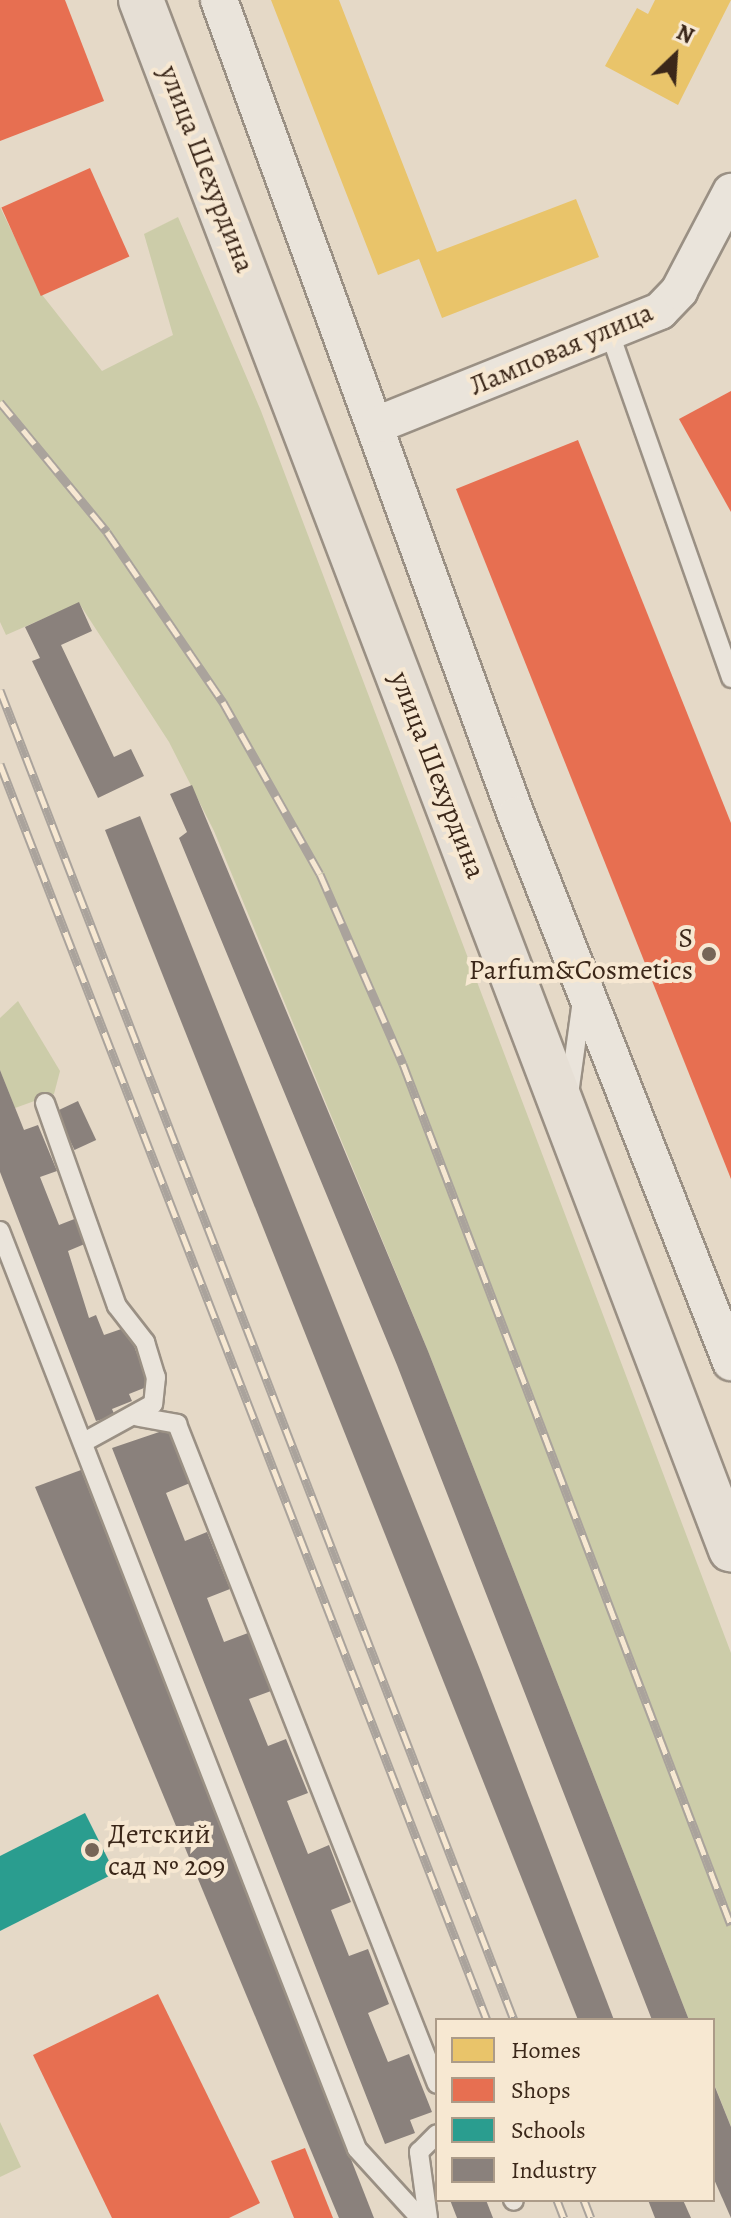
<!DOCTYPE html>
<meta charset="utf-8">
<style>
body{margin:0}
#map{position:relative;width:731px;height:2218px;overflow:hidden;background:#e5d9c7;font-family:Alegreya,serif}
div>[style]{position:absolute}
.green>*{inset:0;background:#cccca9}
.homes>*{inset:0;background:#e9c46a}
.shops>*{inset:0;background:#e76f51;transform-origin:0 0}
.schools>*{inset:0;background:#2a9d8f}
.industry>*{inset:0;background:#8a817c;transform-origin:0 0}
.roads{filter:drop-shadow(2px 0 #9a9084) drop-shadow(-2px 0 #9a9084) drop-shadow(0 2px #9a9084) drop-shadow(0 -2px #9a9084)}
.lane>*{height:18px;margin:-9px;padding:0 9px;transform-origin:9px;border-radius:9px;background:#eae4db}
.street>*{height:36px;margin:-18px;padding:0 18px;transform-origin:18px;border-radius:18px;background:#eae4db}
.primary>*{height:44px;margin:-22px;padding:0 22px;transform-origin:22px;border-radius:22px;background:#e6dfd5}
.rail>*{height:9px;margin-top:-4.5px;transform-origin:0;background:repeating-linear-gradient(90deg,#f7e8d2 0 18px,#aaa39c 0 36px);box-sizing:border-box;border-block:2px solid #aaa39c}
.dots>*{width:22px;height:22px;translate:-50% -50%;box-sizing:border-box;border:4px solid #f7e8d2;border-radius:50%}
span{translate:-50% -50%;white-space:nowrap;text-align:center;line-height:1.15;-webkit-text-stroke:8px #f7e8d2;paint-order:stroke}
.street-label{font-size:28px;color:#3b2719}
.poi-label{font-size:28px;color:#3b2719}
.right{translate:-100% -50%;text-align:right}
.left{translate:0 -50%;text-align:left}
.legend{position:absolute;left:435px;top:2018px;width:280px;height:184px;box-sizing:border-box;background:#f7e8d2;border:2px solid #ac9b88;margin:0;padding:10px 14px;list-style:none;font-size:24px;color:#3b2719}
.legend li{display:flex;align-items:center;gap:16px;height:40px}
.legend b{width:40px;border:2px solid #ac9b88}
.north{position:absolute;left:635px;top:16px;width:80px;height:80px;-webkit-text-stroke:6px #f7e8d2;paint-order:stroke;rotate:25deg;font-size:22px;font-weight:700;line-height:32px;text-align:center;color:#3b2719}
.north::after{content:'';display:block;margin:auto;width:28px;height:36px;background:#3b2719;clip-path:polygon(50% 0,100% 100%,50% 72%,0 100%)}
</style>
<div id="map">
<div class="green">
<i style="clip-path:polygon(0 207px,43px 296px,102px 371px,173px 335px,144px 234px,178px 217px,261px 411px,731px 1653px,731px 2127px,713px 2081px,713px 2020px,689px 2020px,428px 1351px,214px 831px,169px 742px,79px 603px,6px 635px,0 622px)"></i>
<i style="clip-path:polygon(18px 1001px,60px 1071px,54px 1094px,15px 1108px,0 1070px,0 1018px)"></i>
<i style="clip-path:polygon(0 2122px,21px 2167px,0 2177px)"></i>
</div>
<div class="homes">
<i style="clip-path:polygon(271px 0,339px 0,437px 252px,576px 199px,599px 257px,442px 318px,419px 259px,378px 275px)"></i>
<i style="clip-path:polygon(655px 0,731px 0,678px 105px,605px 66px,637px 8px,648px 14px)"></i>
</div>
<div class="shops">
<i style="clip-path:polygon(0 0,65px 0,104px 101px,0 141px)"></i>
<i style="left:90px;top:168px;width:97px;height:97px;rotate:66deg"></i>
<i style="clip-path:polygon(731px 391px,731px 512px,679px 419px)"></i>
<i style="clip-path:polygon(578px 440px,731px 823px,731px 1179px,456px 489px)"></i>
<i style="clip-path:polygon(158px 1994px,260px 2203px,229px 2218px,112px 2218px,33px 2055px)"></i>
<i style="clip-path:polygon(305px 2148px,333px 2218px,294px 2218px,271px 2161px)"></i>
</div>
<div class="schools">
<i style="clip-path:polygon(85px 1813px,115px 1873px,0 1931px,0 1856px)"></i>
</div>
<div class="industry">
<i style="clip-path:polygon(79px 602px,92px 631px,61px 645px,114px 757px,131px 749px,144px 776px,98px 798px,32px 661px,40px 658px,25px 627px)"></i>
<i style="clip-path:polygon(192px 785px,428px 1351px,689px 2020px,652px 2020px,397px 1365px,179px 838px,187px 832px,170px 794px)"></i>
<i style="clip-path:polygon(140px 816px,479px 1667px,614px 2020px,578px 2020px,105px 830px)"></i>
<i style="clip-path:polygon(0 1070px,24px 1130px,38px 1125px,57px 1171px,40px 1177px,59px 1225px,77px 1218px,87px 1243px,68px 1251px,89px 1318px,96px 1315px,104px 1335px,127px 1327px,149px 1386px,129px 1394px,132px 1401px,112px 1409px,115px 1416px,96px 1421px,0 1172px)"></i>
<i style="left:78px;top:1101px;width:43px;height:24px;rotate:65deg"></i>
<i style="clip-path:polygon(168px 1429px,190px 1483px,166px 1493px,185px 1541px,207px 1532px,230px 1589px,207px 1598px,224px 1642px,248px 1633px,271px 1691px,249px 1699px,268px 1746px,286px 1739px,308px 1793px,287px 1801px,308px 1854px,329px 1845px,351px 1902px,331px 1910px,349px 1956px,368px 1949px,389px 2004px,368px 2013px,388px 2062px,409px 2054px,432px 2112px,410px 2120px,415px 2133px,385px 2144px,112px 1448px)"></i>
<i style="clip-path:polygon(81px 1470px,374px 2218px,339px 2218px,35px 1487px)"></i>
<i style="clip-path:polygon(713px 2082px,731px 2127px,731px 2218px,713px 2177px)"></i>
<i style="clip-path:polygon(450px 2200px,486px 2200px,493px 2218px,457px 2218px)"></i>
<i style="clip-path:polygon(648px 2200px,683px 2200px,691px 2218px,655px 2218px)"></i>
</div>
<div class="roads">
<div class="lane">
<i style="left:609px;top:331px;width:368px;rotate:70.6deg"></i>
<i style="left:569px;top:1094px;width:95px;rotate:-82.1deg"></i>
<i style="left:45px;top:1103px;width:215px;rotate:70.5deg"></i>
<i style="left:117px;top:1306px;width:46px;rotate:52.1deg"></i>
<i style="left:145px;top:1342px;width:37px;rotate:73deg"></i>
<i style="left:156px;top:1377px;width:27px;rotate:96deg"></i>
<i style="left:153px;top:1404px;width:77px;rotate:151.1deg"></i>
<i style="left:0;top:1231px;width:985px;rotate:68.75deg"></i>
<i style="left:357px;top:2149px;width:93px;rotate:47.6deg"></i>
<i style="left:139px;top:1417px;width:39px;rotate:10deg"></i>
<i style="left:177px;top:1424px;width:709px;rotate:68.5deg"></i>
<i style="left:513px;top:2200px;width:1px;rotate:45deg"></i>
<i style="left:428px;top:2218px;width:67px;rotate:-97.8deg"></i>
<i style="left:419px;top:2152px;width:25px;rotate:-45deg"></i>
</div>
<div class="street">
<i style="left:219px;top:0;width:867px;rotate:69.98deg"></i>
<i style="left:516px;top:815px;width:588px;rotate:68.54deg"></i>
<i style="left:379px;top:424px;width:303px;rotate:-21.9deg"></i>
<i style="left:660px;top:311px;width:28px;rotate:-46deg"></i>
<i style="left:679px;top:291px;width:112px;rotate:-62.3deg"></i>
</div>
<div class="primary">
<i style="left:141px;top:0;width:1658px;rotate:69.16deg"></i>
</div>
</div>
<div class="rail">
<i style="left:0;top:402px;width:168px;rotate:50.5deg"></i>
<i style="left:107px;top:532px;width:206px;rotate:55.7deg"></i>
<i style="left:223px;top:702px;width:197px;rotate:60.6deg"></i>
<i style="left:320px;top:874px;width:207px;rotate:66.4deg"></i>
<i style="left:403px;top:1064px;width:921px;rotate:69.15deg"></i>
<i style="left:0;top:690px;width:1426px;rotate:68.87deg"></i>
<i style="left:0;top:764px;width:1347px;rotate:68.81deg"></i>
<i style="left:557px;top:2200px;width:19px;rotate:69deg"></i>
<i style="left:584px;top:2200px;width:19px;rotate:69deg"></i>
</div>
<div class="dots">
<i style="left:709px;top:954px;background:#766556"></i>
<i style="left:92px;top:1850px;background:#766556"></i>
</div>
<div class="street-label">
<span style="left:207px;top:169px;rotate:69deg">улица Шехурдина</span>
<span style="left:561px;top:349px;rotate:-23deg">Ламповая улица</span>
<span style="left:438px;top:775px;rotate:69deg">улица Шехурдина</span>
</div>
<div class="poi-label">
<span class="right" style="left:693px;top:954px">S<br>Parfum&amp;Cosmetics</span>
<span class="left" style="left:108px;top:1850px">Детский<br>сад № 209</span>
</div>
<ul class="legend">
<li><b style="height:22px;background:#e9c46a"></b>Homes</li>
<li><b style="height:22px;background:#e76f51"></b>Shops</li>
<li><b style="height:22px;background:#2a9d8f"></b>Schools</li>
<li><b style="height:22px;background:#8a817c"></b>Industry</li>
</ul>
<div class="north">N</div>
</div>
